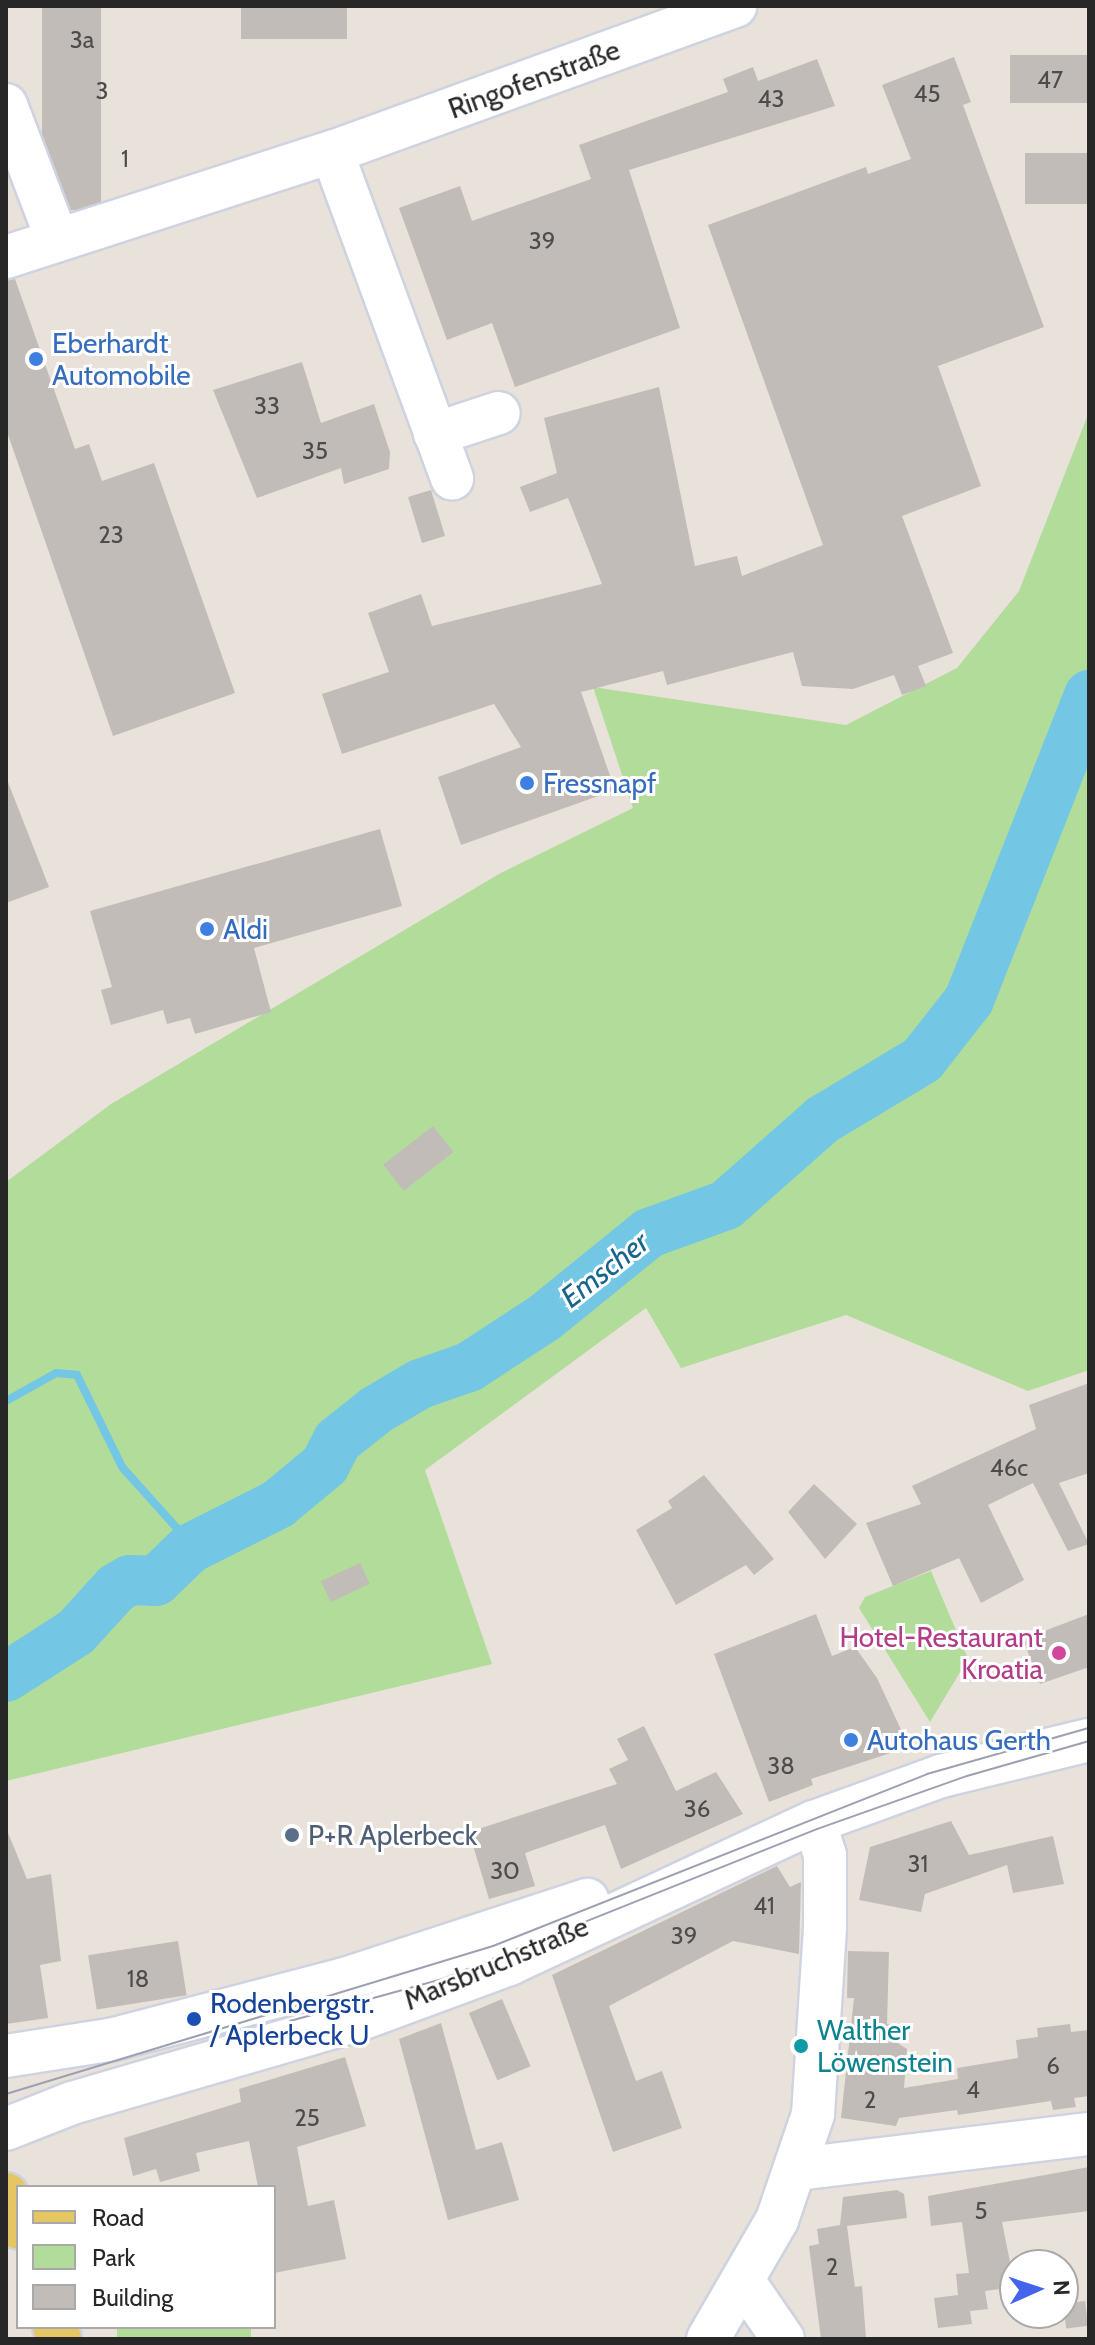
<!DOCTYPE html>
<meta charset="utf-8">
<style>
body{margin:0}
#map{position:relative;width:1095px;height:2345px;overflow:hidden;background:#e9e2da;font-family:Cabin,sans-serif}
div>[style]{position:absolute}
.green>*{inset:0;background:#b1dc9a;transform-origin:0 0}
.stream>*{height:8px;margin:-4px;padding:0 4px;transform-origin:4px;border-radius:4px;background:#73c7e4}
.river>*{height:50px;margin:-25px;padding:0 25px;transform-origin:25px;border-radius:25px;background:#73c7e4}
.building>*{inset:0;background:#c1bcb7;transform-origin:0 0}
.roads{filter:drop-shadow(2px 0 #cfd3e0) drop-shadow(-2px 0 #cfd3e0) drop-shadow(0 2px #cfd3e0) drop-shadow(0 -2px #cfd3e0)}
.minor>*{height:42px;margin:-21px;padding:0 21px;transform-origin:21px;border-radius:21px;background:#fff}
.major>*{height:44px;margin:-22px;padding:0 22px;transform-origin:22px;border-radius:22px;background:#e5c663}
.tram>*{height:2px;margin:-1px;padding:0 1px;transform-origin:1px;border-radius:1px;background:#9da0b1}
.dots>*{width:22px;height:22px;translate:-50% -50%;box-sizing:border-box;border:4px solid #fff;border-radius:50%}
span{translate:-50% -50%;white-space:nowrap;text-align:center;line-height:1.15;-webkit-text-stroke:6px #fff;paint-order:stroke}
.number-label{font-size:24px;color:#4e4c4b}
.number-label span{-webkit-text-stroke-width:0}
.street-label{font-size:28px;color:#272727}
.shop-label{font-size:28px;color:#366cbe}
.left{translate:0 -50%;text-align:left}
.hotel-label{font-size:28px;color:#b23c85}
.right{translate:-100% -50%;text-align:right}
.service-label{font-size:28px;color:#4e5e75}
.transit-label{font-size:28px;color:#164399}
.culture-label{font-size:28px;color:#0d838f}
.water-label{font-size:30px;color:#17648c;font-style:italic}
.frame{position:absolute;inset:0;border:8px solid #272727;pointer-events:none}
.legend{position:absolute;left:16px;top:2185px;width:260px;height:144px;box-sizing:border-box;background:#fff;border:2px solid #a9a9a9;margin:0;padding:10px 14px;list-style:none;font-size:24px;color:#272727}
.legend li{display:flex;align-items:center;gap:16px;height:40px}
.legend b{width:40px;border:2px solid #a9a9a9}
.north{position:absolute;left:999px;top:2249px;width:80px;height:80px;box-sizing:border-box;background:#fff;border:2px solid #a9a9a9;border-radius:50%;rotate:87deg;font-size:22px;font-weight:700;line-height:32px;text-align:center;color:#272727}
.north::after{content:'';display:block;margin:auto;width:28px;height:36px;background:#4464ec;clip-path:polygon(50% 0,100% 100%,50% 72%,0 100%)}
</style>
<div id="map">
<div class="green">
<i style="clip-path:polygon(1089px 412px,1089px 1370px,1028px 1391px,846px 1315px,681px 1368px,646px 1308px,425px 1470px,492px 1664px,6px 1781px,6px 1182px,111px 1104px,499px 874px,633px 808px,593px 687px,846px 725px,957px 668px,1019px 591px)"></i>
<i style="clip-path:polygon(931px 1571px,968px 1659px,930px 1722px,859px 1608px,865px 1597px)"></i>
<i style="left:117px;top:2327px;width:134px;height:13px"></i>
</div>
<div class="stream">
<i style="left:6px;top:1401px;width:57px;rotate:-29.2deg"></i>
<i style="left:56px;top:1373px;width:21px;rotate:5deg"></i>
<i style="left:77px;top:1375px;width:102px;rotate:63.9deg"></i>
<i style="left:122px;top:1467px;width:106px;rotate:48.1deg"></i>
</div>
<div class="river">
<i style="left:6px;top:1677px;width:83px;rotate:-32.7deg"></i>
<i style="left:76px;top:1632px;width:59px;rotate:-47.7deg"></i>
<i style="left:116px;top:1588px;width:16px;rotate:-30deg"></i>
<i style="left:130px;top:1580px;width:26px;rotate:2deg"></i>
<i style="left:156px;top:1581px;width:46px;rotate:-44.1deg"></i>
<i style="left:189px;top:1549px;width:100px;rotate:-26.8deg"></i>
<i style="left:278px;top:1504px;width:61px;rotate:-39.7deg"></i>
<i style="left:325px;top:1465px;width:27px;rotate:-63deg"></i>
<i style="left:337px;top:1441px;width:50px;rotate:-38.5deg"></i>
<i style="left:376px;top:1410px;width:51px;rotate:-30.6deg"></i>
<i style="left:420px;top:1384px;width:52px;rotate:-19.1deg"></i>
<i style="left:469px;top:1367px;width:90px;rotate:-33.2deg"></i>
<i style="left:544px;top:1318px;width:135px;rotate:-39deg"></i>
<i style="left:649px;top:1233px;width:82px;rotate:-20deg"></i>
<i style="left:726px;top:1205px;width:128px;rotate:-41.5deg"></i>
<i style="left:822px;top:1120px;width:117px;rotate:-31deg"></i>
<i style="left:922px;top:1060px;width:76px;rotate:-51.9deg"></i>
<i style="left:969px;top:1000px;width:328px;rotate:-68.5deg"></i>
</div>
<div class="building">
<i style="left:42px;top:6px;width:59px;height:204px"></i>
<i style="left:241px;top:6px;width:106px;height:33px"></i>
<i style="left:1089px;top:55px;width:48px;height:79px;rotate:90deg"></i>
<i style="clip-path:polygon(954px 57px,971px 102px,963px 105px,1044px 327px,938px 366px,981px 486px,902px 516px,953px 653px,918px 666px,926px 686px,902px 695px,894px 675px,853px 689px,802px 686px,793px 652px,667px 685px,663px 671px,581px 692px,615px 790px,461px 845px,438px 777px,521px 747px,494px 704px,342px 754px,322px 694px,389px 672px,368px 613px,421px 594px,432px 626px,602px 584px,568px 498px,530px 512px,520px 487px,557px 473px,544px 418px,659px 387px,695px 566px,737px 556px,742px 576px,823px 545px,708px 225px,866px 167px,868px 174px,911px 159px,882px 85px)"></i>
<i style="clip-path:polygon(817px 59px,835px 106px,629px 170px,680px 328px,515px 387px,492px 323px,447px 340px,399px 208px,460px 186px,472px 221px,591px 179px,579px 145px,728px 92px,723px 79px,753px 67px,758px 81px)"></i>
<i style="left:1089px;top:153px;width:51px;height:64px;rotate:90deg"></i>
<i style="clip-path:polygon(15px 279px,75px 449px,89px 444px,102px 481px,154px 463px,235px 693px,113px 736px,6px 429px,6px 280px)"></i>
<i style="clip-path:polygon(302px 362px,321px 423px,374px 404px,390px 452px,389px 469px,344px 484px,341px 468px,257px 498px,213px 390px)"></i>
<i style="left:431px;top:490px;width:48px;height:24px;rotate:73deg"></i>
<i style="clip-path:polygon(6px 777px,49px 887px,6px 903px)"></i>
<i style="clip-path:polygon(380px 829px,402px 906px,254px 948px,271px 1012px,195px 1034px,190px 1018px,167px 1024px,163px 1010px,111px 1025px,101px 990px,112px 987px,90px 911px)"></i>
<i style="left:433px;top:1126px;width:33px;height:63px;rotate:52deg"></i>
<i style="clip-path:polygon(1089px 1383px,1089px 1473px,1059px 1483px,1089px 1544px,1068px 1551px,1033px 1483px,988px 1505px,1024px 1580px,981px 1603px,959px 1558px,893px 1586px,866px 1523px,921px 1504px,912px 1486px,1036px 1429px,1029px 1405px)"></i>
<i style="clip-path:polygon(704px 1475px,774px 1559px,754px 1575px,746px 1565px,676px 1605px,636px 1530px,672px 1508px,668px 1501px)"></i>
<i style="clip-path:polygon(814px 1484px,857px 1524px,825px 1559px,788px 1512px)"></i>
<i style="left:360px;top:1563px;width:23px;height:43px;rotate:65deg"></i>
<i style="clip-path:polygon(816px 1614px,832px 1656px,855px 1647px,877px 1678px,909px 1747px,811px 1779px,813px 1785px,769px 1802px,714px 1654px)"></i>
<i style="clip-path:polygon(1089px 1614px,1089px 1667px,1040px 1684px,1023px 1639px)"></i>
<i style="clip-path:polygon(644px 1726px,676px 1791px,716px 1772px,743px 1814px,621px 1869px,605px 1825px,525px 1853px,535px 1886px,489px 1899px,469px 1832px,617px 1784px,609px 1769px,628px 1760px,617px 1739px)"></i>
<i style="clip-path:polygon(951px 1821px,969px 1855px,1053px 1836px,1064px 1884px,1013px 1893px,1007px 1865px,925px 1894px,921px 1912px,859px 1900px,870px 1847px)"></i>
<i style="clip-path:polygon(6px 1828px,27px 1879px,51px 1874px,61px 1961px,40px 1965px,48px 2018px,6px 2024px)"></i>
<i style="clip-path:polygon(777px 1866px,790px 1887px,801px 1882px,799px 1954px,733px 1941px,609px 2006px,636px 2081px,662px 2071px,682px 2128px,613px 2152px,552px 1975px)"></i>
<i style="left:178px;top:1941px;width:55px;height:91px;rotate:81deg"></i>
<i style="clip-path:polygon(848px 1951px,889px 1952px,887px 2024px,898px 2025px,896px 2042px,907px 2049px,904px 2088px,958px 2079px,957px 2068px,1018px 2058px,1016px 2040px,1038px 2037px,1037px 2028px,1070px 2024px,1071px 2032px,1089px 2030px,1089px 2096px,1074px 2098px,1076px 2107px,1053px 2110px,1051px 2101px,958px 2115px,957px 2110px,899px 2118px,896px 2126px,841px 2118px,854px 1998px,847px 1998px)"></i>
<i style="left:502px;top:1999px;width:73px;height:36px;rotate:67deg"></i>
<i style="clip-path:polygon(441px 2023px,476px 2150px,502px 2142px,519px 2200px,448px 2220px,399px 2039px)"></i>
<i style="clip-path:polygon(345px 2057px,366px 2126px,297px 2147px,308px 2206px,334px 2200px,346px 2259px,274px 2273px,274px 2187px,258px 2187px,249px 2141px,196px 2153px,200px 2171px,160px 2182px,156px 2169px,133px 2176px,124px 2138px,241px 2102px,239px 2089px)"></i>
<i style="clip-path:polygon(1089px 2167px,1089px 2211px,1002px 2222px,1015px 2287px,985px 2291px,988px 2309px,970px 2311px,972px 2324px,938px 2328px,934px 2298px,958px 2295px,956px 2274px,969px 2273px,962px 2222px,931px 2226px,928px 2196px)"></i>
<i style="clip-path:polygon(897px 2190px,904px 2194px,907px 2218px,847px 2226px,855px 2287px,862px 2286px,866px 2339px,821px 2339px,809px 2246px,819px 2244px,817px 2229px,840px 2225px,843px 2197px)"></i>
<i style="left:1085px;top:2301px;width:25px;height:22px;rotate:83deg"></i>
</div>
<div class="roads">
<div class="minor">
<i style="left:6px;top:105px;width:143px;rotate:69.2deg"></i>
<i style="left:332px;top:152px;width:348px;rotate:69.8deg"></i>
<i style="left:6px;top:257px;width:342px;rotate:-17.9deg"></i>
<i style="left:332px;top:152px;width:429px;rotate:-19.9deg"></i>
<i style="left:435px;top:434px;width:67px;rotate:-18.2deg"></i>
<i style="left:6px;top:2056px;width:109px;rotate:-8.9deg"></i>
<i style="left:114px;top:2039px;width:239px;rotate:-14.6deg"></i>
<i style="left:345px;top:1979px;width:255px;rotate:-18.1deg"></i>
<i style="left:6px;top:2129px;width:71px;rotate:-21.5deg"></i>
<i style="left:72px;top:2103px;width:298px;rotate:-16.2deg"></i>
<i style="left:358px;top:2020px;width:161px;rotate:-20.3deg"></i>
<i style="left:509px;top:1964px;width:336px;rotate:-25deg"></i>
<i style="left:814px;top:1822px;width:135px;rotate:-19.9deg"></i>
<i style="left:941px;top:1776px;width:152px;rotate:-13.7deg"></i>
<i style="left:798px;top:2169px;width:293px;rotate:-6.9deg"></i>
<i style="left:744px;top:2282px;width:69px;rotate:55.6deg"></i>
<i style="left:708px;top:2339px;width:138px;rotate:-59.9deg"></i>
<i style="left:777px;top:2220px;width:112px;rotate:-71.2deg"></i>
<i style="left:813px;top:2114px;width:187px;rotate:-86.3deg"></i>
<i style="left:825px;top:1927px;width:72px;rotate:-90deg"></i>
<i style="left:825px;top:1855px;width:35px;rotate:-108deg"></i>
</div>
<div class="major">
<i style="left:6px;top:2195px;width:34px;rotate:69deg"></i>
<i style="left:55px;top:2327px;width:13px;rotate:72deg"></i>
</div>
</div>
<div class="tram">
<i style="left:290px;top:2021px;width:158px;rotate:-15.4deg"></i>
<i style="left:442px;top:1979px;width:404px;rotate:-21.8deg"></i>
<i style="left:817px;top:1829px;width:159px;rotate:-19.5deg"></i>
<i style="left:967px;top:1776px;width:127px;rotate:-16deg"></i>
<i style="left:6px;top:2094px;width:509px;rotate:-16.9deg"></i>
<i style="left:493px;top:1946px;width:467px;rotate:-21.6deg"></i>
<i style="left:927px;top:1774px;width:168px;rotate:-15.9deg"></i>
</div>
<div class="dots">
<i style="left:36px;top:359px;background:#3f7fe0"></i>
<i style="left:527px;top:783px;background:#3f7fe0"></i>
<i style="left:207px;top:929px;background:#3f7fe0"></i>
<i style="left:1059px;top:1653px;background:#d1479c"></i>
<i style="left:851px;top:1740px;background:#3f7fe0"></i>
<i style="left:292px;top:1835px;background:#5c6f8a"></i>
<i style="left:194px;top:2019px;background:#1a4fb4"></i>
<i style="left:801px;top:2046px;background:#0f9aa8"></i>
</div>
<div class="number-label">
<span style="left:82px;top:40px">3a</span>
<span style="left:1050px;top:80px">47</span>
<span style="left:102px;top:91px">3</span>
<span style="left:927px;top:94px">45</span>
<span style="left:771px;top:99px">43</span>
<span style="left:125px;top:159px">1</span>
<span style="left:542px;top:241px">39</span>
<span style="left:267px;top:406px">33</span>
<span style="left:315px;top:451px">35</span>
<span style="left:111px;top:535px">23</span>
<span style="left:1009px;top:1468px">46c</span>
<span style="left:781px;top:1766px">38</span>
<span style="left:697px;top:1809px">36</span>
<span style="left:918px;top:1864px">31</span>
<span style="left:505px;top:1871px">30</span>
<span style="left:764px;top:1906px">41</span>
<span style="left:684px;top:1936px">39</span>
<span style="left:138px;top:1979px">18</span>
<span style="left:1053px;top:2066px">6</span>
<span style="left:973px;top:2090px">4</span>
<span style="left:870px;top:2100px">2</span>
<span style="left:307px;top:2118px">25</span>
<span style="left:981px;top:2211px">5</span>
<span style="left:832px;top:2267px">2</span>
</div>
<div class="street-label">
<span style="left:534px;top:79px;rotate:-20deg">Ringofenstraße</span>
<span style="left:496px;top:1963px;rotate:-23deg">Marsbruchstraße</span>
</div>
<div class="shop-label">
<span class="left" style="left:52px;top:359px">Eberhardt<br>Automobile</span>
<span class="left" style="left:543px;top:783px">Fressnapf</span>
<span class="left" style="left:223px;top:929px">Aldi</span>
<span class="left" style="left:867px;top:1740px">Autohaus Gerth</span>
</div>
<div class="hotel-label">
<span class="right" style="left:1043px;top:1653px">Hotel-Restaurant<br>Kroatia</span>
</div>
<div class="service-label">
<span class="left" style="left:308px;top:1835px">P+R Aplerbeck</span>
</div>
<div class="transit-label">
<span class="left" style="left:210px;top:2019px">Rodenbergstr.<br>/ Aplerbeck U</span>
</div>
<div class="culture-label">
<span class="left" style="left:817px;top:2046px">Walther<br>Löwenstein</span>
</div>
<div class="water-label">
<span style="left:605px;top:1270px;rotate:-38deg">Emscher</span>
</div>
<div class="frame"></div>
<ul class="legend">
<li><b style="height:10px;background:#e5c663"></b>Road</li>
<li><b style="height:22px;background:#b1dc9a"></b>Park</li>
<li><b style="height:22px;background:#c1bcb7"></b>Building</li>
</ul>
<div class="north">N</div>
</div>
